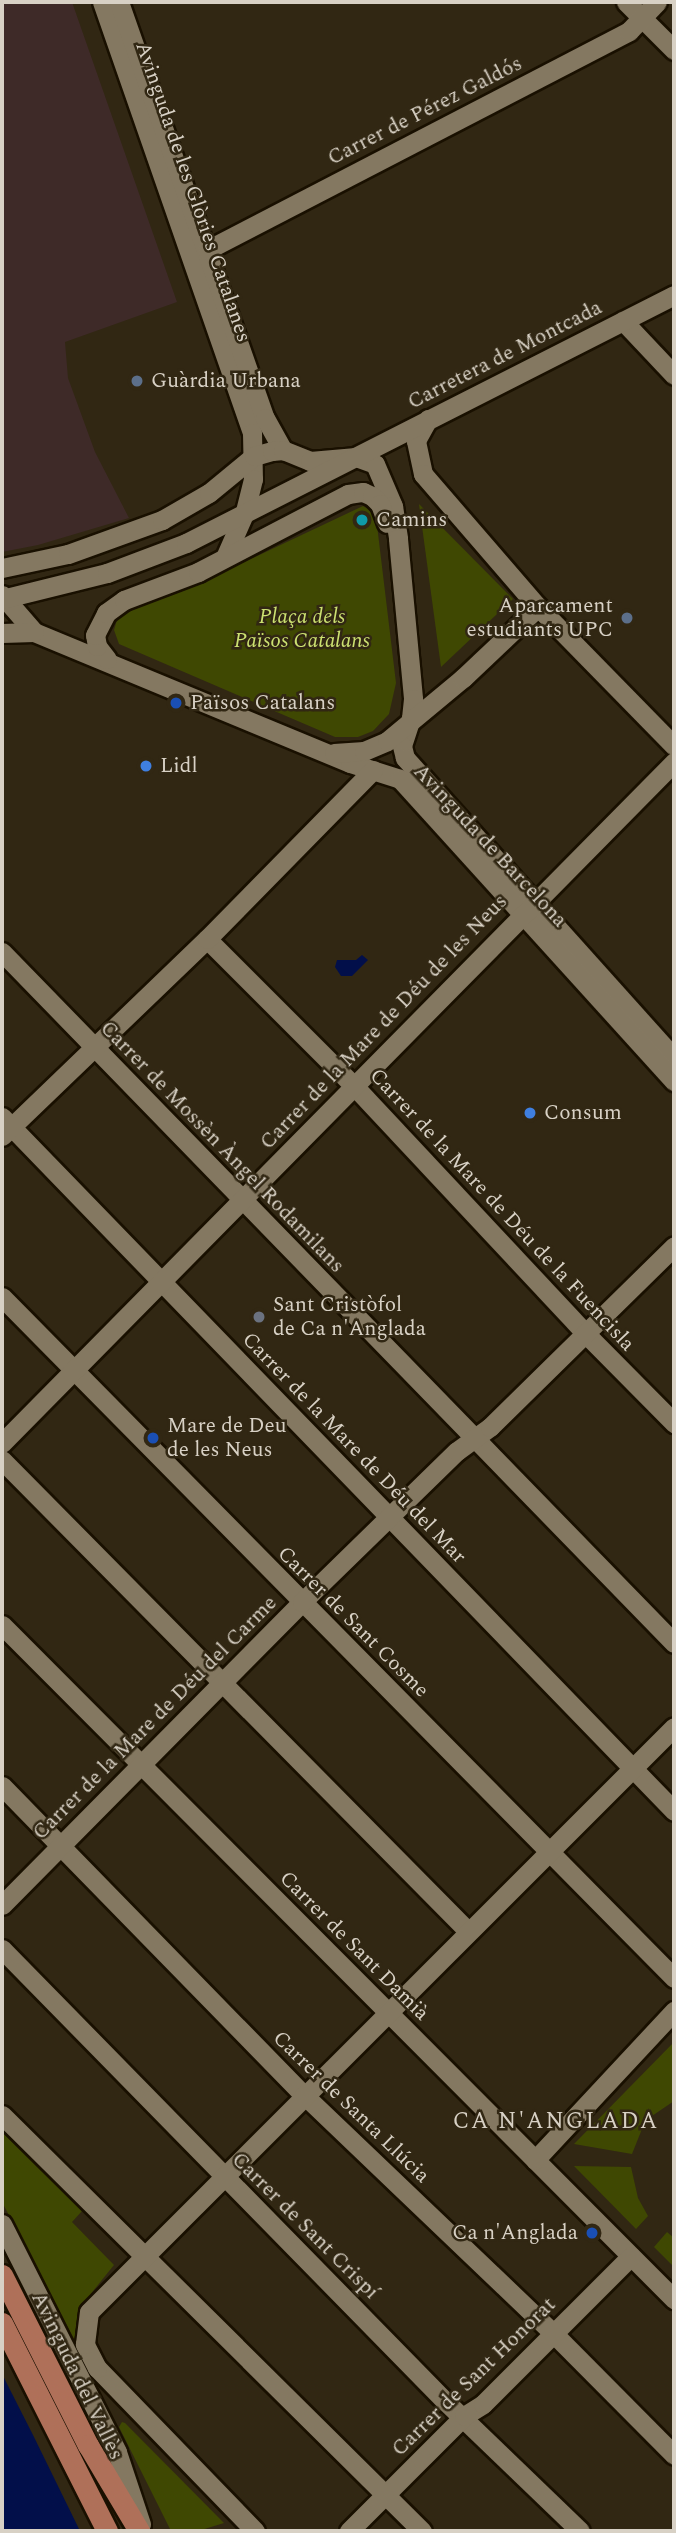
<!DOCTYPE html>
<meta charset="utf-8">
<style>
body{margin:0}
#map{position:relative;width:676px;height:2533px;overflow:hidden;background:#312713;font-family:Spectral,serif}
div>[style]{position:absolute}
.industrial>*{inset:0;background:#3e2a28}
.green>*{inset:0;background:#3f4802}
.water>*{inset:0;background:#020f4a}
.roads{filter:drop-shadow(2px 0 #191000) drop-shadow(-2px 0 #191000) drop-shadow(0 2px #191000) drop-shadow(0 -2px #191000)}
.minor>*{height:19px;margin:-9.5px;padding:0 9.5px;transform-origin:9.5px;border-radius:9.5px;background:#847861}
.major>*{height:21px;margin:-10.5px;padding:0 10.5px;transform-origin:10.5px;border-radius:10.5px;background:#af7059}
.dots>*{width:19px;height:19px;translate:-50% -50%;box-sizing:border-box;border:4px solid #312713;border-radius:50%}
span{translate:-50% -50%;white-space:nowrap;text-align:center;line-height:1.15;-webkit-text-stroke:5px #312713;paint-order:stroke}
.street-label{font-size:21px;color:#d8d1c5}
.poi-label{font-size:21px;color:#d8d1c5}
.left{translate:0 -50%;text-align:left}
.right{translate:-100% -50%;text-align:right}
.park-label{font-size:21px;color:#cce171;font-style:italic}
.neighbourhood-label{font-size:23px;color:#d8d1c5;letter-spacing:2px}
.frame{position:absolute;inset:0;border:4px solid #d8d1c5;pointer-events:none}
</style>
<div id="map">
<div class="industrial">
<i style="clip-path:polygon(2px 2px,72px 2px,177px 302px,65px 342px,68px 378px,95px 452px,129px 518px,38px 545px,2px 552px)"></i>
</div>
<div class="green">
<i style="clip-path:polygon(419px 504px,513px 599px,441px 667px)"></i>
<i style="clip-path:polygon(363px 506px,373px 512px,377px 525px,396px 683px,389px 714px,373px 731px,358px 737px,335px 737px,119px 644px,114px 630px,117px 620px,124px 613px,198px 584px)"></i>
<i style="clip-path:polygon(674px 2042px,674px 2101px,652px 2116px,642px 2129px,632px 2154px,574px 2144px)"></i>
<i style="clip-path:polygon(2px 2127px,83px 2210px,72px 2222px,114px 2265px,81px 2306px,79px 2349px,2px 2202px)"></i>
<i style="clip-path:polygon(574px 2166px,631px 2167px,638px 2198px,648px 2216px,636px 2229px)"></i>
<i style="clip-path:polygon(667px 2232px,674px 2238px,674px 2267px,654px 2247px)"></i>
<i style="clip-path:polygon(122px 2422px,125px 2423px,224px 2523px,198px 2531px,171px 2531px,119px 2427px)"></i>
</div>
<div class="water">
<i style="clip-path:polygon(362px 955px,368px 960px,352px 976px,341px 976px,335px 967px,337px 960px,356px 960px)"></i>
<i style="clip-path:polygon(2px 2374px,33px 2435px,80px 2531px,2px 2531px)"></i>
</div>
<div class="roads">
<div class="minor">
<i style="left:102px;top:2px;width:456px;rotate:70.8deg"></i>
<i style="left:252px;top:433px;width:46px;rotate:88.8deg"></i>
<i style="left:253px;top:479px;width:36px;rotate:104deg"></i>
<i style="left:244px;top:514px;width:45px;rotate:113.7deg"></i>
<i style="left:119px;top:2px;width:441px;rotate:70.7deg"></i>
<i style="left:265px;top:418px;width:37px;rotate:61deg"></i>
<i style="left:626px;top:2px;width:68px;rotate:45deg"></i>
<i style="left:207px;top:250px;width:475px;rotate:-27.4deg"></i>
<i style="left:629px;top:31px;width:40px;rotate:-46deg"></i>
<i style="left:623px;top:321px;width:74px;rotate:46.6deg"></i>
<i style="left:428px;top:419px;width:25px;rotate:119deg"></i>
<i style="left:416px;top:441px;width:34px;rotate:78deg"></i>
<i style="left:423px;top:474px;width:176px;rotate:49.2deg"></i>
<i style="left:538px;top:607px;width:194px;rotate:45.6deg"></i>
<i style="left:2px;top:568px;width:67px;rotate:-12deg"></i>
<i style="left:68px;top:554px;width:100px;rotate:-19.9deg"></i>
<i style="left:162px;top:520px;width:54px;rotate:-29.9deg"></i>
<i style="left:209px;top:493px;width:58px;rotate:-39.4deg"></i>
<i style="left:254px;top:456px;width:19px;rotate:-16deg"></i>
<i style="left:272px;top:451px;width:11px;rotate:-5deg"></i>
<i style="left:283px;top:450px;width:29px;rotate:22deg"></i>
<i style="left:310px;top:461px;width:46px;rotate:-5deg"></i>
<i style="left:356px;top:457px;width:20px;rotate:20deg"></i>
<i style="left:375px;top:464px;width:46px;rotate:66.8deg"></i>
<i style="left:393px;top:506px;width:33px;rotate:81deg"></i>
<i style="left:398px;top:539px;width:161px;rotate:84.6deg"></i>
<i style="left:413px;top:699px;width:19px;rotate:96deg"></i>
<i style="left:411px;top:718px;width:29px;rotate:108deg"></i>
<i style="left:402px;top:746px;width:12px;rotate:76deg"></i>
<i style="left:405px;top:758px;width:403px;rotate:48.1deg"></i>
<i style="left:2px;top:595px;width:49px;rotate:49.1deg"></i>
<i style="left:34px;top:632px;width:342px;rotate:22.5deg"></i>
<i style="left:350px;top:763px;width:52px;rotate:17.7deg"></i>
<i style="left:400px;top:779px;width:408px;rotate:47.8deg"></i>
<i style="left:2px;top:599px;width:108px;rotate:-13.9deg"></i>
<i style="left:107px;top:573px;width:85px;rotate:-20.8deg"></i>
<i style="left:186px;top:543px;width:547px;rotate:-26.94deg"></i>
<i style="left:2px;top:633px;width:32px;rotate:-2deg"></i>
<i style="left:107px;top:659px;width:16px;rotate:-128deg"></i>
<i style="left:97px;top:646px;width:11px;rotate:-100deg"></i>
<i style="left:95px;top:635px;width:25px;rotate:-63deg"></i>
<i style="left:106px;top:613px;width:22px;rotate:-36deg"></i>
<i style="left:124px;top:600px;width:79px;rotate:-20.7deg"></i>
<i style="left:198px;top:572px;width:169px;rotate:-27.5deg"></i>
<i style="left:348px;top:494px;width:15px;rotate:-8deg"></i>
<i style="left:363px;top:492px;width:10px;rotate:24deg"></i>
<i style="left:372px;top:496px;width:11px;rotate:45deg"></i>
<i style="left:380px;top:504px;width:20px;rotate:70deg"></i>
<i style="left:334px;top:753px;width:30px;rotate:-4deg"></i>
<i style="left:364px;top:751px;width:25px;rotate:-23deg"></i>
<i style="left:387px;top:741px;width:99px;rotate:-39.7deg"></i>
<i style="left:463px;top:678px;width:103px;rotate:-43.4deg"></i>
<i style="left:207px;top:939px;width:209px;rotate:45deg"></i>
<i style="left:355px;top:1087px;width:337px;rotate:46.9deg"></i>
<i style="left:585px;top:1333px;width:127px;rotate:45.3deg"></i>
<i style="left:2px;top:952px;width:964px;rotate:45.8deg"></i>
<i style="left:2px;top:1117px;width:966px;rotate:45.92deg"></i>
<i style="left:2px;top:1136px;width:284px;rotate:-43.9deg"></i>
<i style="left:207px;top:939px;width:237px;rotate:-45.5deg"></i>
<i style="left:2px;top:1297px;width:957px;rotate:45.38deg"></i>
<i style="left:2px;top:1443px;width:957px;rotate:-45.38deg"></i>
<i style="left:2px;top:1460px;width:663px;rotate:45.31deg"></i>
<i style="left:2px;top:1625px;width:952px;rotate:45.09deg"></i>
<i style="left:2px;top:1786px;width:432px;rotate:45.7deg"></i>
<i style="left:304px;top:2095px;width:346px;rotate:43.7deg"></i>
<i style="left:554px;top:2334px;width:170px;rotate:45.2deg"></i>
<i style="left:2px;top:1905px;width:426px;rotate:-45.3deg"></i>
<i style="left:302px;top:1602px;width:216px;rotate:-44.3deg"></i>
<i style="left:457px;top:1451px;width:41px;rotate:-36deg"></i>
<i style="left:490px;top:1427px;width:258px;rotate:-44.5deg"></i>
<i style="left:2px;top:1949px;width:633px;rotate:45.58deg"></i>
<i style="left:445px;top:2401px;width:187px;rotate:43.9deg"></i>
<i style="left:2px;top:2115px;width:591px;rotate:44.73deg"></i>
<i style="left:535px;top:2160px;width:204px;rotate:-47deg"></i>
<i style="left:2px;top:2224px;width:255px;rotate:63.2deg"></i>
<i style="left:117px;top:2452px;width:76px;rotate:71.6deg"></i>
<i style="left:255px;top:2531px;width:227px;rotate:-134.1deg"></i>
<i style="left:97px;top:2368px;width:27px;rotate:-117deg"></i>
<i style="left:85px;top:2344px;width:32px;rotate:-83deg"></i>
<i style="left:89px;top:2312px;width:827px;rotate:-45deg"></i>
<i style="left:349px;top:2531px;width:163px;rotate:-45deg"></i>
<i style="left:464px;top:2416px;width:22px;rotate:-32deg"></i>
<i style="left:483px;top:2404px;width:209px;rotate:-45deg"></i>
</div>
<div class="major">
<i style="left:2px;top:2275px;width:191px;rotate:63.2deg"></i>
<i style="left:88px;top:2445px;width:100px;rotate:59.3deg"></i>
<i style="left:2px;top:2323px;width:233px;rotate:63.2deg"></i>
</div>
</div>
<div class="dots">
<i style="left:137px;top:381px;background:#5c6f8a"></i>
<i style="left:362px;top:520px;background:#0f9aa8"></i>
<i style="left:627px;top:618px;background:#5c6f8a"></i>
<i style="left:176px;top:703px;background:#1a4fb4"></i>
<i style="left:146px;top:766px;background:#3f7fe0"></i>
<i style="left:530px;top:1113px;background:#3f7fe0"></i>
<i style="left:259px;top:1317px;background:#6b7280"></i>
<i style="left:153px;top:1438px;background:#1a4fb4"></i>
<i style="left:592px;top:2233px;background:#1a4fb4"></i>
</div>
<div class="street-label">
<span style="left:425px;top:111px;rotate:-27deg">Carrer de Pérez Galdós</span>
<span style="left:193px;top:192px;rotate:71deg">Avinguda de les Glòries Catalanes</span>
<span style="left:505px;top:355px;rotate:-27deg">Carretera de Montcada</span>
<span style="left:490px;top:846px;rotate:47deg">Avinguda de Barcelona</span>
<span style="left:384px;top:1022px;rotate:-46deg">Carrer de la Mare de Déu de les Neus</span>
<span style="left:222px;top:1147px;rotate:46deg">Carrer de Mossèn Àngel Rodamilans</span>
<span style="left:502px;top:1210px;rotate:47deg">Carrer de la Mare de Déu de la Fuencisla</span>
<span style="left:354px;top:1448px;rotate:46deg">Carrer de la Mare de Déu del Mar</span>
<span style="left:353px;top:1622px;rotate:45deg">Carrer de Sant Cosme</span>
<span style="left:155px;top:1718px;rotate:-45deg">Carrer de la Mare de Déu del Carme</span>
<span style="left:354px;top:1946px;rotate:45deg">Carrer de Sant Damià</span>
<span style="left:351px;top:2107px;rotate:44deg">Carrer de Santa Llúcia</span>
<span style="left:305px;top:2226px;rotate:45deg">Carrer de Sant Crispí</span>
<span style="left:77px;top:2376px;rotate:64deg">Avinguda del Vallès</span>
<span style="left:474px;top:2377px;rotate:-44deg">Carrer de Sant Honorat</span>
</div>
<div class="poi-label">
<span class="left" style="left:151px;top:381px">Guàrdia Urbana</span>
<span class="left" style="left:376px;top:520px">Camins</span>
<span class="right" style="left:613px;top:618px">Aparcament<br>estudiants UPC</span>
<span class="left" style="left:190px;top:703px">Països Catalans</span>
<span class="left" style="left:160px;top:766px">Lidl</span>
<span class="left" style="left:544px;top:1113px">Consum</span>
<span class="left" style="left:273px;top:1317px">Sant Cristòfol<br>de Ca n'Anglada</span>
<span class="left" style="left:167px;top:1438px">Mare de Deu<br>de les Neus</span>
<span class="right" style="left:578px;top:2233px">Ca n'Anglada</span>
</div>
<div class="park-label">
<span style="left:302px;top:629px">Plaça dels<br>Països Catalans</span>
</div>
<div class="neighbourhood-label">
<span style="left:556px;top:2122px">CA N'ANGLADA</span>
</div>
<div class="frame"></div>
</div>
